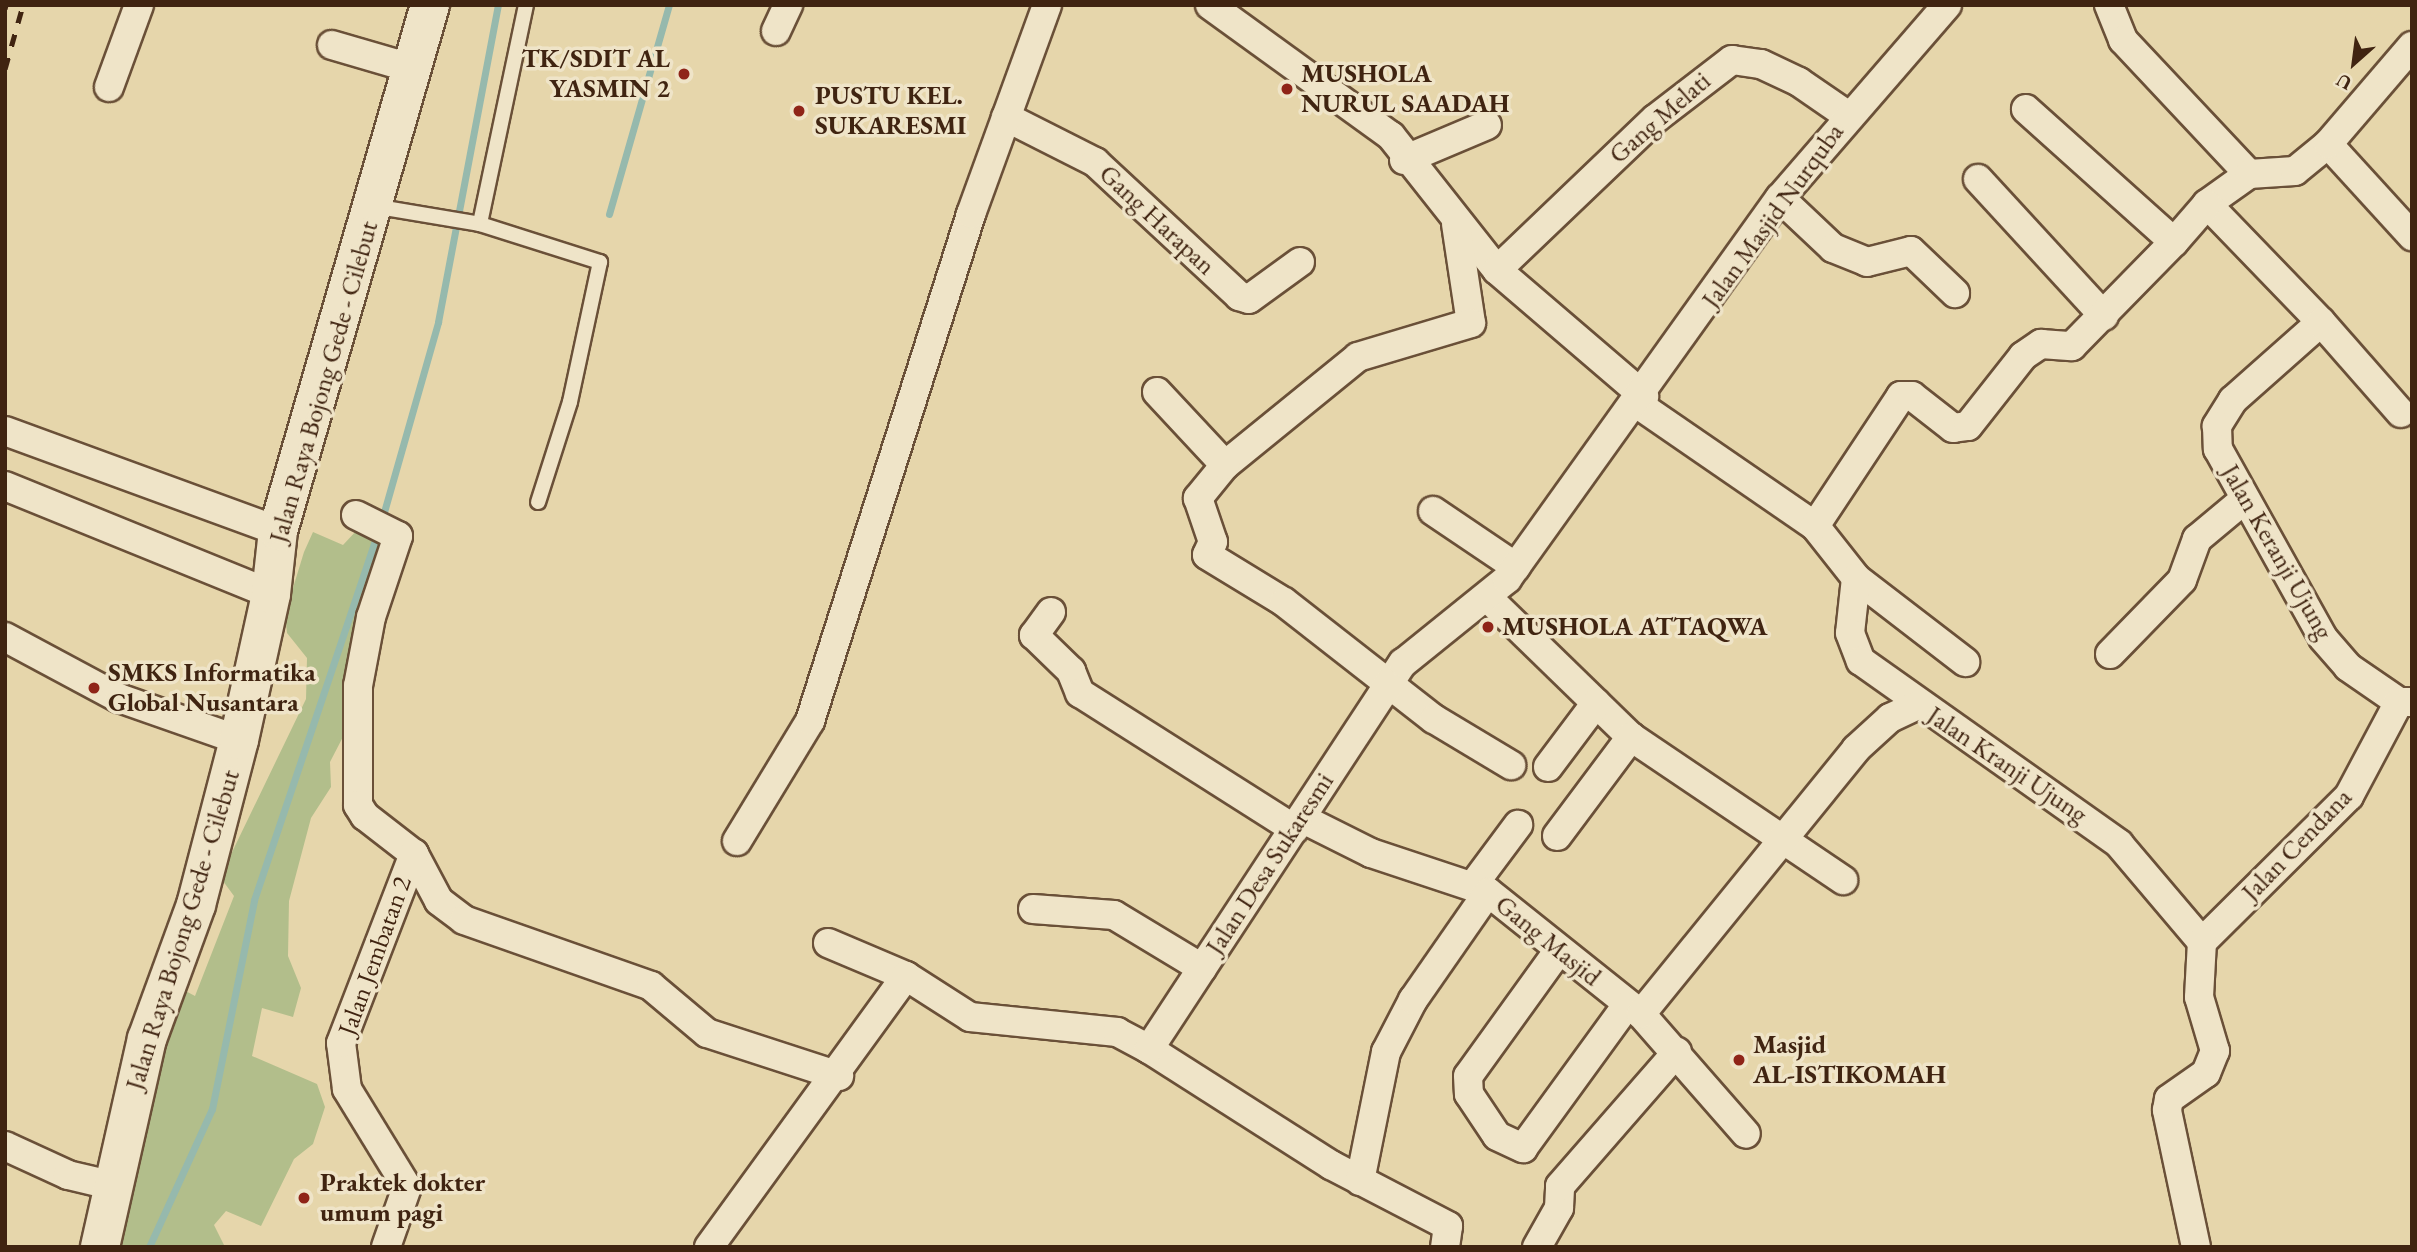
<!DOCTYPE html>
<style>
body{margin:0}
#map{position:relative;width:2417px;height:1252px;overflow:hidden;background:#e6d6ab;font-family:"EB Garamond",serif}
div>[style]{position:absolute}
.green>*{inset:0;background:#b2be8b}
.stream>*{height:7px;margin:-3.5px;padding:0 3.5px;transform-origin:3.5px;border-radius:3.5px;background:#96b9ad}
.roads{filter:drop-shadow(2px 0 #6a5038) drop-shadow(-2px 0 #6a5038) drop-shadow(0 2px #6a5038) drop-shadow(0 -2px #6a5038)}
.lane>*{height:14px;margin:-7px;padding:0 7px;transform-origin:7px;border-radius:7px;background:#efe4c8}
.street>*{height:28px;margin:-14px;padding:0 14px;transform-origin:14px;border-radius:14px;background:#efe4c8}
.secondary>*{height:38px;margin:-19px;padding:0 19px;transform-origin:19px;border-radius:19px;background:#efe4c8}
.rail>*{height:5px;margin-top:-2.5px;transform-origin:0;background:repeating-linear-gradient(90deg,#402411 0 12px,transparent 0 24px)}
.dots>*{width:19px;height:19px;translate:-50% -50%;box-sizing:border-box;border:4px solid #efe4c8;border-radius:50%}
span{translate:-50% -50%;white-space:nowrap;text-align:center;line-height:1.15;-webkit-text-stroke:7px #efe4c8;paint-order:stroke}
.poi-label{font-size:26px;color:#402411;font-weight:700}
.right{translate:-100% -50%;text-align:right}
.left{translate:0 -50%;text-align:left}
.street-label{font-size:26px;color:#402411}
.frame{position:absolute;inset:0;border:7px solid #402411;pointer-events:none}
.north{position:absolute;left:2319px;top:28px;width:70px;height:70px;-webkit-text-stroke:5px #efe4c8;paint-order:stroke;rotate:208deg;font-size:19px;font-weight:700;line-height:28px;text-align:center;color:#402411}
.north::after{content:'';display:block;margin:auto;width:24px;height:32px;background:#402411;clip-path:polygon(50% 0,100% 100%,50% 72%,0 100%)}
</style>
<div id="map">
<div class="green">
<i style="clip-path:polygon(358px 529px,380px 536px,388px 562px,345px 733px,330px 762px,331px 787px,311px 818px,289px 901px,288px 956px,301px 988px,293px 1017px,262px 1008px,252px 1056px,317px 1084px,325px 1107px,313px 1144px,294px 1159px,261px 1226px,226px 1211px,214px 1225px,225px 1247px,112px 1247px,178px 987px,195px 996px,234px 896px,220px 877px,306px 699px,307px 658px,287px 633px,285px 614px,304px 552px,313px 532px,343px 545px)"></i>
</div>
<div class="stream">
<i style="left:609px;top:214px;width:217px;rotate:-74deg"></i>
<i style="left:382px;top:519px;width:205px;rotate:-74.1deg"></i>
<i style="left:438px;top:322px;width:323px;rotate:-79.3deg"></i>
<i style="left:149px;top:1247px;width:152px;rotate:-65.5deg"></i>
<i style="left:212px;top:1109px;width:213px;rotate:-78.6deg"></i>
<i style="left:254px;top:900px;width:386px;rotate:-71.4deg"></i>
</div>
<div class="roads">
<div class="lane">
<i style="left:526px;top:5px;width:224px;rotate:101.9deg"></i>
<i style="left:480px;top:224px;width:126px;rotate:17.6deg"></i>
<i style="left:600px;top:262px;width:143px;rotate:102.1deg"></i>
<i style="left:570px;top:402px;width:105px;rotate:107.7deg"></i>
<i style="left:373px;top:206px;width:109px;rotate:9.5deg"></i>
</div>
<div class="street">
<i style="left:1210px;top:5px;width:223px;rotate:35.9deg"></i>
<i style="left:1391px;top:136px;width:171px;rotate:51.7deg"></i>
<i style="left:1497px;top:270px;width:194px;rotate:40.6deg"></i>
<i style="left:2109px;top:5px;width:38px;rotate:68deg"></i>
<i style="left:2123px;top:40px;width:184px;rotate:46.8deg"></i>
<i style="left:776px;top:31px;width:29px;rotate:-65deg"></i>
<i style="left:332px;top:45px;width:85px;rotate:16.3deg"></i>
<i style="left:109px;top:87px;width:87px;rotate:-69.9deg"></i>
<i style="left:1006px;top:117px;width:100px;rotate:26.8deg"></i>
<i style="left:1095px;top:162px;width:197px;rotate:42.9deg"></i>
<i style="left:1239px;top:296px;width:10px;rotate:17deg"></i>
<i style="left:1249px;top:299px;width:63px;rotate:-36deg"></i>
<i style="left:2328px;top:144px;width:125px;rotate:47.6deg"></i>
<i style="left:1404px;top:160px;width:90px;rotate:-22.9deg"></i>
<i style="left:2249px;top:174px;width:52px;rotate:144.5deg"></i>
<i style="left:2207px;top:204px;width:164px;rotate:46deg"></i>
<i style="left:2321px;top:322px;width:118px;rotate:138.4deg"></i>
<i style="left:2233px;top:400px;width:31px;rotate:122deg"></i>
<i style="left:2217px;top:426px;width:23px;rotate:88deg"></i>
<i style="left:2218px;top:449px;width:216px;rotate:60.9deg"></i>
<i style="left:2323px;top:638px;width:38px;rotate:49deg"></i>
<i style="left:2348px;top:667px;width:62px;rotate:34.5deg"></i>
<i style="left:2399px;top:702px;width:13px"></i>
<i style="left:2249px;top:174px;width:46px;rotate:-3.7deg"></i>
<i style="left:2295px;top:171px;width:43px;rotate:-39.3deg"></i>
<i style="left:2328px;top:144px;width:129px;rotate:-49.4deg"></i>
<i style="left:1978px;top:179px;width:186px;rotate:47.4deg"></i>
<i style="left:1780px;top:198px;width:73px;rotate:43.3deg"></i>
<i style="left:1833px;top:248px;width:37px;rotate:22deg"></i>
<i style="left:1867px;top:262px;width:45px;rotate:-14deg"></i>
<i style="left:1911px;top:251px;width:61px;rotate:43.7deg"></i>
<i style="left:1456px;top:224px;width:100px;rotate:81.4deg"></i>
<i style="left:1471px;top:323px;width:118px;rotate:163.3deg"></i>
<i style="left:1358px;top:357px;width:171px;rotate:140.9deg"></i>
<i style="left:1225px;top:465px;width:43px;rotate:129.3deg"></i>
<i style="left:1198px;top:498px;width:46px;rotate:71.2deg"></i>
<i style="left:1213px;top:542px;width:14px;rotate:115deg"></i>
<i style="left:1207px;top:555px;width:90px;rotate:31.4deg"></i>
<i style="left:1284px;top:602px;width:190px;rotate:38deg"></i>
<i style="left:1434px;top:719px;width:90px;rotate:30.9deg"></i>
<i style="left:2174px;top:242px;width:50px;rotate:-49deg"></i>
<i style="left:1497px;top:270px;width:219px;rotate:-43.7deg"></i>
<i style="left:1655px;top:119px;width:97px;rotate:-37.5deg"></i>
<i style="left:1732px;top:60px;width:29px;rotate:8deg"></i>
<i style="left:1761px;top:64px;width:42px;rotate:25.3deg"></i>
<i style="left:1799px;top:82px;width:58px;rotate:34.5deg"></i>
<i style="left:2321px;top:322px;width:121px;rotate:48.7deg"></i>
<i style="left:1157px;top:392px;width:100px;rotate:47deg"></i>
<i style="left:1636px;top:403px;width:217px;rotate:34.5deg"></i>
<i style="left:1815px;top:526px;width:66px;rotate:51.7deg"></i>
<i style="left:1856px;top:578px;width:138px;rotate:37.6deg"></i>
<i style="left:5px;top:431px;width:291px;rotate:20.1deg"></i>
<i style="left:5px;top:486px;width:287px;rotate:22.1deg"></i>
<i style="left:1433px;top:511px;width:100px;rotate:34deg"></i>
<i style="left:356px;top:515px;width:47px;rotate:26.6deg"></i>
<i style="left:398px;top:536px;width:85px;rotate:108.4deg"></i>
<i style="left:371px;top:617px;width:70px;rotate:100.7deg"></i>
<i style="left:358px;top:686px;width:119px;rotate:90deg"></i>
<i style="left:358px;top:805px;width:13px;rotate:58deg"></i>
<i style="left:365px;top:816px;width:62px;rotate:37.8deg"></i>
<i style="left:414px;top:854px;width:53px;rotate:62deg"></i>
<i style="left:439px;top:901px;width:31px;rotate:37deg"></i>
<i style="left:464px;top:920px;width:198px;rotate:19.4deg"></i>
<i style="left:651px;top:986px;width:73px;rotate:40deg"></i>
<i style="left:707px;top:1033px;width:139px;rotate:18deg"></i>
<i style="left:1815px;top:526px;width:156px;rotate:-56.5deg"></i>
<i style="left:1901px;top:396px;width:11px"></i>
<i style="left:1912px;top:396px;width:52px;rotate:38deg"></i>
<i style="left:1953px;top:428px;width:15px;rotate:-8deg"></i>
<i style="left:1968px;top:426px;width:89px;rotate:-51.8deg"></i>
<i style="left:2023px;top:356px;width:22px;rotate:-34deg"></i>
<i style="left:2041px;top:344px;width:31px;rotate:4deg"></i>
<i style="left:2072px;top:346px;width:146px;rotate:-45.6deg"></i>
<i style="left:2174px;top:242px;width:199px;rotate:-138.1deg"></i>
<i style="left:1856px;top:578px;width:55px;rotate:96.2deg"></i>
<i style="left:1850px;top:633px;width:30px;rotate:69deg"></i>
<i style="left:1861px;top:661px;width:316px;rotate:35.3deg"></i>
<i style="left:2119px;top:844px;width:128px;rotate:49.7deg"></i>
<i style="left:1488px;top:598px;width:199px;rotate:44.2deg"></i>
<i style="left:1631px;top:737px;width:256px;rotate:34deg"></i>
<i style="left:1051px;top:612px;width:29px;rotate:126deg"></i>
<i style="left:1034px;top:635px;width:52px;rotate:44.2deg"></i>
<i style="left:1071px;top:671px;width:24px;rotate:68deg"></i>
<i style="left:1080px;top:693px;width:254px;rotate:32.4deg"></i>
<i style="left:5px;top:637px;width:129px;rotate:28.2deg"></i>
<i style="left:119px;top:698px;width:127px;rotate:19.3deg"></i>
<i style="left:2110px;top:654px;width:103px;rotate:-45.8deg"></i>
<i style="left:2182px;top:580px;width:44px;rotate:-69.9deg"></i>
<i style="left:2197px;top:539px;width:62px;rotate:-39.8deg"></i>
<i style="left:1548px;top:767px;width:80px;rotate:-53.1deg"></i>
<i style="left:1303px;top:819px;width:76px;rotate:26.6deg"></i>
<i style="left:1371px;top:853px;width:123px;rotate:18.4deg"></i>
<i style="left:1488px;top:892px;width:196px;rotate:38.6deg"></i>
<i style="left:1641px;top:1014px;width:159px;rotate:48.8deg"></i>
<i style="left:1557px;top:836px;width:124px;rotate:-53.2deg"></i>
<i style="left:737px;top:841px;width:140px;rotate:-58.7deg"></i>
<i style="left:810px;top:721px;width:532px;rotate:-72.38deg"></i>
<i style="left:971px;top:214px;width:222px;rotate:-70deg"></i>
<i style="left:1474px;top:884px;width:74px;rotate:-53.3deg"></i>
<i style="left:1033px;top:909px;width:81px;rotate:4.2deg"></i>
<i style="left:1114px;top:915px;width:103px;rotate:31.1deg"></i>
<i style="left:2202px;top:942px;width:207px;rotate:-44.8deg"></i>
<i style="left:2349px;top:796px;width:106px;rotate:-62deg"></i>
<i style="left:828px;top:943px;width:85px;rotate:22.9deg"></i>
<i style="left:1559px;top:950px;width:155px;rotate:125.8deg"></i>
<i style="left:1468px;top:1076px;width:18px;rotate:87deg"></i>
<i style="left:1469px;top:1094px;width:50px;rotate:56.3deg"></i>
<i style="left:1497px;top:1136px;width:29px;rotate:25deg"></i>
<i style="left:1523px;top:1148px;width:175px;rotate:-54deg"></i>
<i style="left:1641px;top:1014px;width:341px;rotate:-50.9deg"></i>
<i style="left:1856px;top:749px;width:46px;rotate:-42.4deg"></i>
<i style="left:1890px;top:718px;width:31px;rotate:-25deg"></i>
<i style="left:1149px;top:1049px;width:216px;rotate:32.5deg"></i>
<i style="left:1331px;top:1165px;width:132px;rotate:27.5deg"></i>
<i style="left:1448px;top:1226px;width:21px;rotate:98deg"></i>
<i style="left:5px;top:1146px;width:69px;rotate:24.7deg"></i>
<i style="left:68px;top:1175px;width:43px;rotate:13.4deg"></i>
<i style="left:1360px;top:1181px;width:132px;rotate:-78.6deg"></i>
<i style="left:1386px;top:1052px;width:59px;rotate:-62.6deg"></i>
<i style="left:1413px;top:1000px;width:131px;rotate:-55.2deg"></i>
<i style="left:386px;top:1247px;width:64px;rotate:-70.7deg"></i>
<i style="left:407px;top:1187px;width:115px;rotate:-121.5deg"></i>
<i style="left:347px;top:1089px;width:46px;rotate:-97.4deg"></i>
<i style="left:341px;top:1043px;width:203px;rotate:-68.9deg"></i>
<i style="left:709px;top:1247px;width:335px;rotate:-54deg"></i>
<i style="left:906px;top:976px;width:76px;rotate:32.6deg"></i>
<i style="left:970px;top:1017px;width:148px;rotate:5.8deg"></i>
<i style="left:1117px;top:1032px;width:36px;rotate:28deg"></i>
<i style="left:1149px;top:1049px;width:462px;rotate:-56.7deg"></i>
<i style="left:1403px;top:663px;width:134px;rotate:-38.9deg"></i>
<i style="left:1507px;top:579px;width:469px;rotate:-54.4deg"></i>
<i style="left:1780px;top:198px;width:255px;rotate:-49.1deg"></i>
<i style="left:1537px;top:1247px;width:45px;rotate:-60.6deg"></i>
<i style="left:1559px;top:1208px;width:22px;rotate:-87deg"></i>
<i style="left:1560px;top:1186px;width:178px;rotate:-48.9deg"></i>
<i style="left:2196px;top:1247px;width:140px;rotate:-102deg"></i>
<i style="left:2167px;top:1110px;width:11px;rotate:-80deg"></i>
<i style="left:2169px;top:1099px;width:45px;rotate:-35.1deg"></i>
<i style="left:2206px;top:1073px;width:24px;rotate:-68deg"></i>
<i style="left:2215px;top:1051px;width:56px;rotate:-106.5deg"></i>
<i style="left:2199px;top:997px;width:55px;rotate:-86.9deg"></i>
</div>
<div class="secondary">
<i style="left:100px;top:1247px;width:213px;rotate:-77.3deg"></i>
<i style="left:147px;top:1039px;width:143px;rotate:-69.9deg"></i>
<i style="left:196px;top:905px;width:171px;rotate:-75.4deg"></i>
<i style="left:239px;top:740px;width:149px;rotate:-77.6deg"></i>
<i style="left:271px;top:594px;width:63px;rotate:-83.7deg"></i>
<i style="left:278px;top:531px;width:548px;rotate:-73.88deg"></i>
</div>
</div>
<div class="rail">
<i style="left:5px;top:9px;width:4px;rotate:-76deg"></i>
<i style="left:5px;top:69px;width:66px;rotate:-74.3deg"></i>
</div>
<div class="dots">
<i style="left:684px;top:74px;background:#8f2418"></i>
<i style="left:1287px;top:89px;background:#8f2418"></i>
<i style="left:799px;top:111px;background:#8f2418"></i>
<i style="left:1488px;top:627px;background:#8f2418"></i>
<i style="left:94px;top:688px;background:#8f2418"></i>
<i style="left:1739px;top:1060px;background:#8f2418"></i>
<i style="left:304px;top:1198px;background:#8f2418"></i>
</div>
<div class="poi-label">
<span class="right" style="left:670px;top:74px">TK/SDIT AL<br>YASMIN 2</span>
<span class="left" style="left:1301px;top:89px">MUSHOLA<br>NURUL SAADAH</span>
<span class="left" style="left:815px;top:111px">PUSTU KEL.<br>SUKARESMI</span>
<span class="left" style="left:1502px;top:627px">MUSHOLA ATTAQWA</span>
<span class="left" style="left:108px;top:688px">SMKS Informatika<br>Global Nusantara</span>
<span class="left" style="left:1753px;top:1060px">Masjid<br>AL-ISTIKOMAH</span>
<span class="left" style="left:320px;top:1198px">Praktek dokter<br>umum pagi</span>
</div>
<div class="street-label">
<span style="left:1660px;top:118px;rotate:-41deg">Gang Melati</span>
<span style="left:1773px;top:216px;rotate:-54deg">Jalan Masjid Nurquba</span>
<span style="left:1157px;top:220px;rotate:43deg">Gang Harapan</span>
<span style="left:324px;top:382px;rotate:-74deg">Jalan Raya Bojong Gede - Cilebut</span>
<span style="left:2277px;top:552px;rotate:60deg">Jalan Keranji Ujung</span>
<span style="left:2007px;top:765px;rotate:34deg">Jalan Kranji Ujung</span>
<span style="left:2297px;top:845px;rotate:-46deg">Jalan Cendana</span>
<span style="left:1270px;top:864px;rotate:-57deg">Jalan Desa Sukaresmi</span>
<span style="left:183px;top:930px;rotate:-73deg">Jalan Raya Bojong Gede - Cilebut</span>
<span style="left:1548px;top:941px;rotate:39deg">Gang Masjid</span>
<span style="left:375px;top:956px;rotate:-70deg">Jalan Jembatan 2</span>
</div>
<div class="frame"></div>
<div class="north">U</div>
</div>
